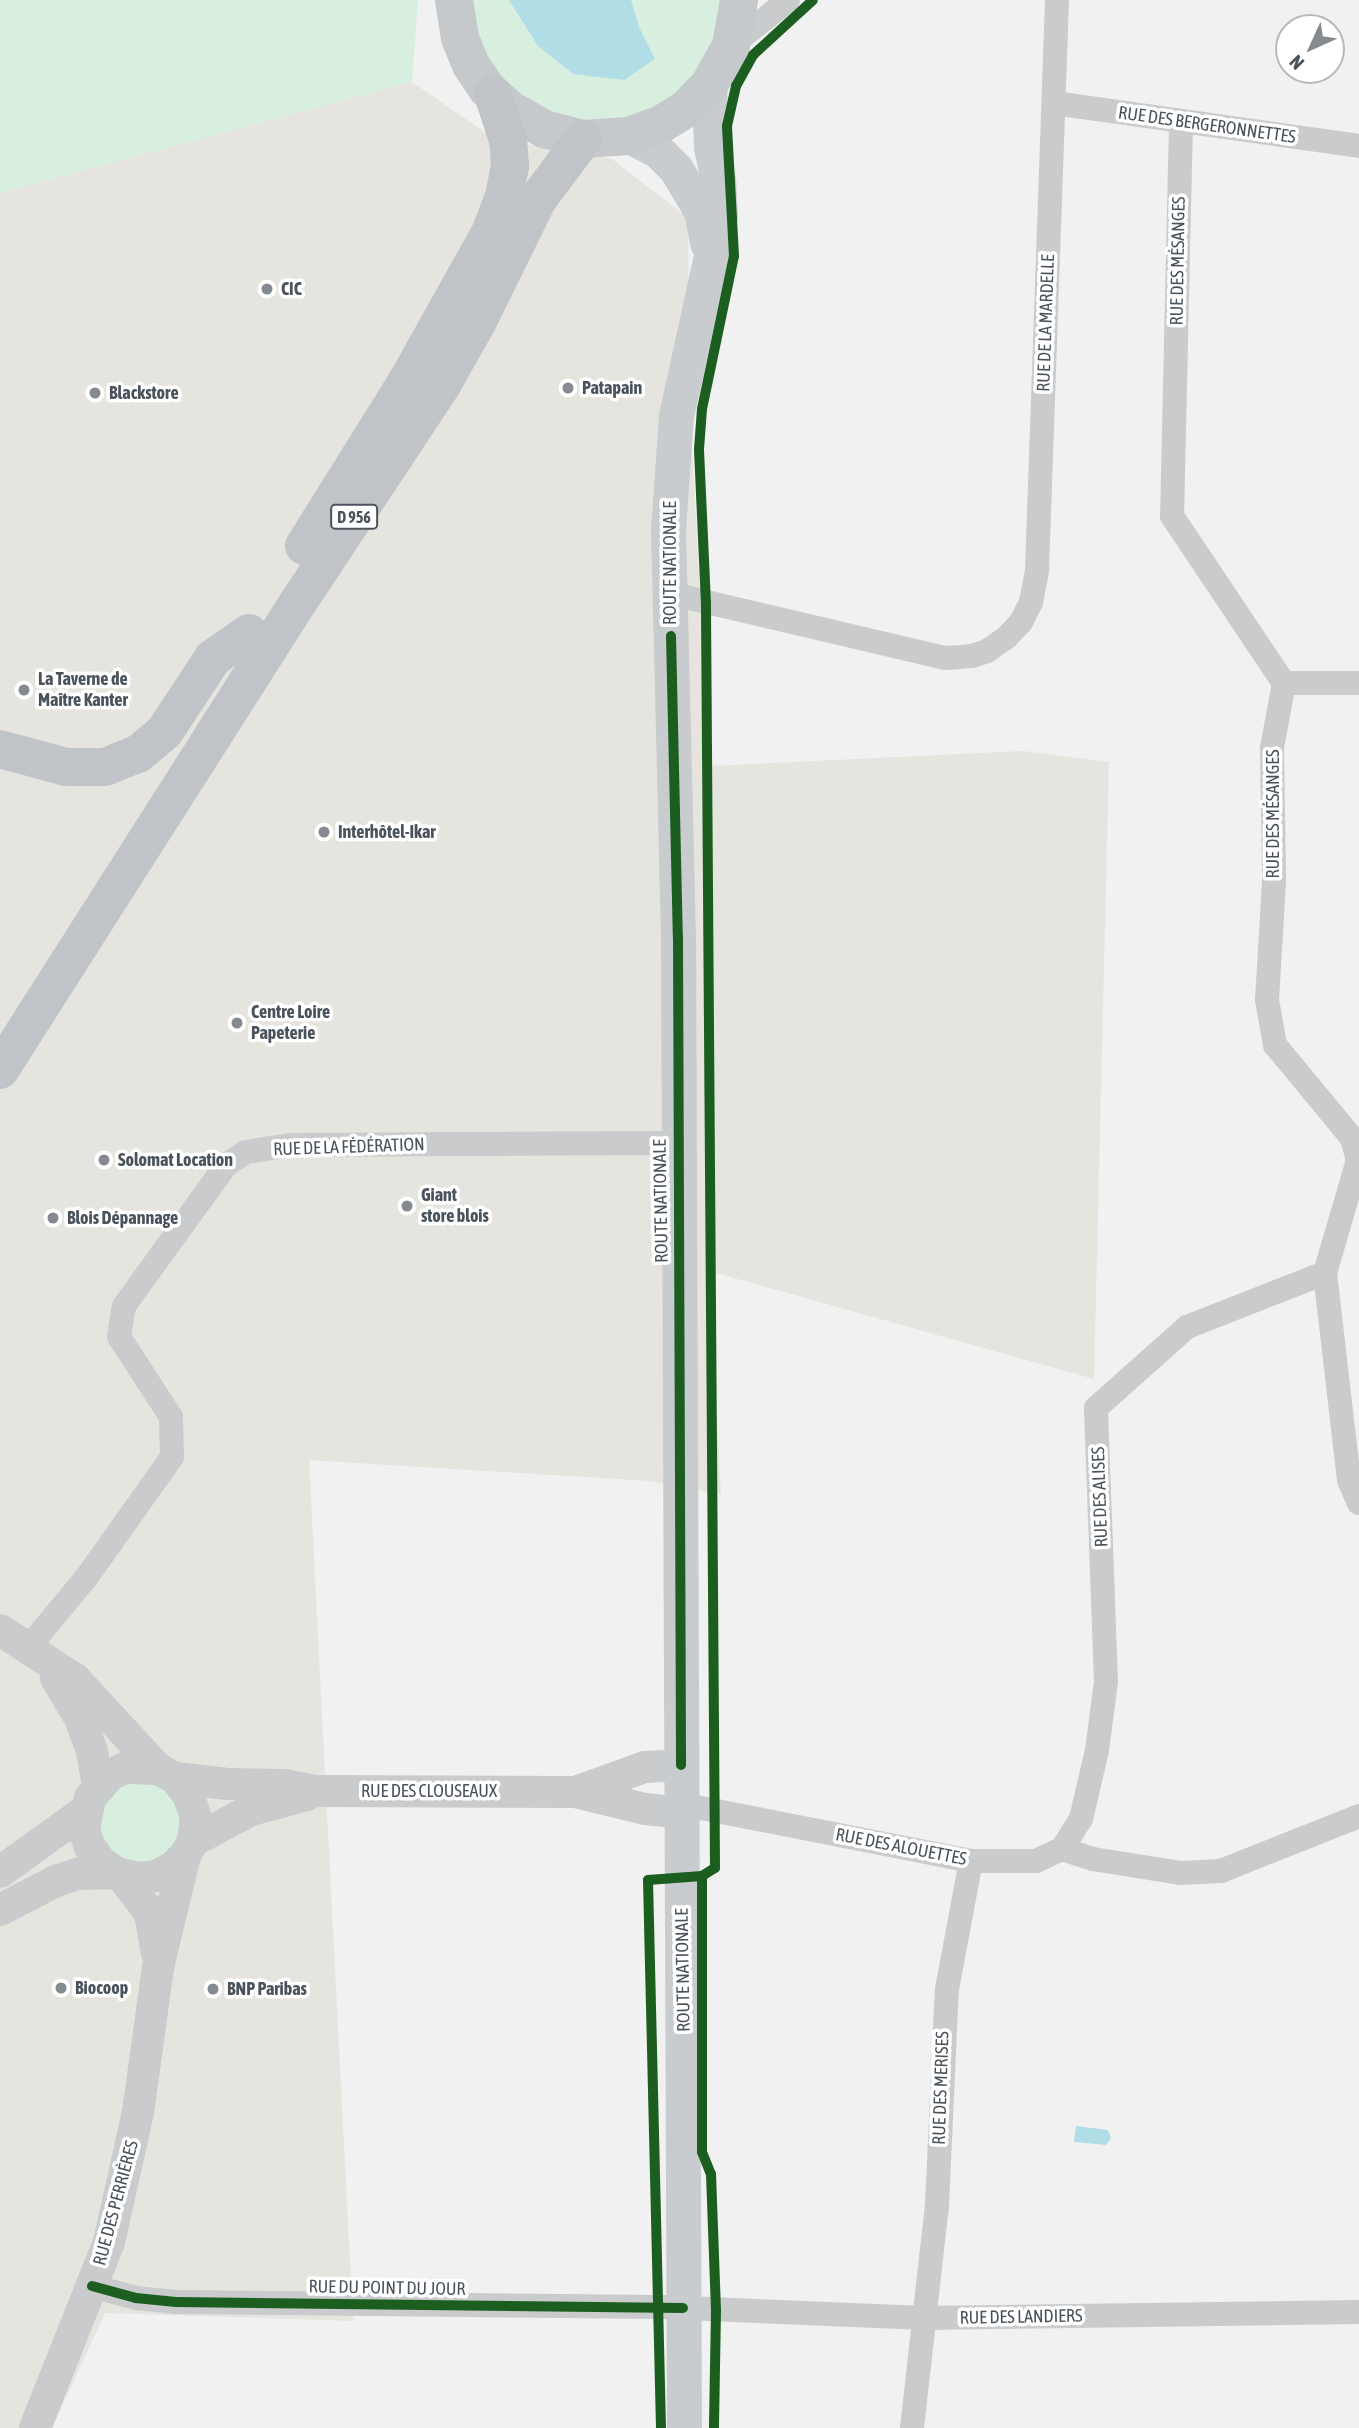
<!DOCTYPE html>
<meta charset="utf-8">
<style>
body{margin:0}
#map{position:relative;width:1359px;height:2428px;overflow:hidden;background:#f1f1f1;font-family:"Asap Condensed",sans-serif}
div>[style]{position:absolute}
.commercial>*{inset:0;background:#e5e4df}
.green>*{inset:0;background:#d8eedf}
.round{border-radius:50%}
.water>*{inset:0;background:#b1dde7}
.minor>*{height:24px;margin:-12px;padding:0 12px;transform-origin:12px;border-radius:12px;background:#c9cbcc}
.tertiary>*{height:32px;margin:-16px;padding:0 16px;transform-origin:16px;border-radius:16px;background:#c9cbcc}
.secondary>*{height:35px;margin:-17.5px;padding:0 17.5px;transform-origin:17.5px;border-radius:17.5px;background:#c9ccce}
.primary>*{height:38px;margin:-19px;padding:0 19px;transform-origin:19px;border-radius:19px;background:#c6c9cc}
.trunk>*{height:38px;margin:-19px;padding:0 19px;transform-origin:19px;border-radius:19px;background:#c0c4c8}
.cycleway>*{height:10px;margin:-5px;padding:0 5px;transform-origin:5px;border-radius:5px;background:#1b5e20}
.dots>*{width:19px;height:19px;translate:-50% -50%;box-sizing:border-box;border:4px solid #fff;border-radius:50%}
span{translate:-50% -50%;white-space:nowrap;text-align:center;line-height:1.15;-webkit-text-stroke:7px #fff;paint-order:stroke}
.shield-label span{padding:2px 5px;background:#fff;border:2px solid;border-radius:5px;-webkit-text-stroke-width:0}
.shield-label{font-size:16px;color:#4a535b;font-weight:700}
.street-label{font-size:18px;color:#4a535b}
.poi-label{font-size:18px;color:#4a535b;font-weight:700}
.left{translate:0 -50%;text-align:left}
.north{position:absolute;left:1275px;top:14px;width:70px;height:70px;box-sizing:border-box;background:#fff;border:2px solid #b7babd;border-radius:50%;rotate:225deg;font-size:19px;font-weight:700;line-height:28px;text-align:center;color:#4a535b}
.north::after{content:'';display:block;margin:auto;width:24px;height:32px;background:#848a90;clip-path:polygon(50% 0,100% 100%,50% 72%,0 100%)}
</style>
<div id="map">
<div class="commercial">
<i style="clip-path:polygon(412px 82px,495px 139px,612px 159px,688px 218px,690px 415px,710px 766px,1023px 751px,1109px 762px,1094px 1379px,709px 1271px,721px 1494px,649px 1481px,309px 1460px,353px 2321px,105px 2313px,52px 2428px,0 2428px,0 193px)"></i>
</div>
<div class="green">
<i style="clip-path:polygon(0 0,418px 0,412px 82px,0 193px)"></i>
<i style="clip-path:polygon(471px 0,723px 0,719px 29px,703px 66px,676px 95px,641px 115px,602px 123px,562px 118px,526px 102px,494px 71px,475px 32px)"></i>
<i class="round" style="left:99px;top:1781px;width:82px;height:82px"></i>
</div>
<div class="water">
<i style="clip-path:polygon(509px 0,631px 0,639px 27px,655px 59px,624px 80px,573px 74px,538px 46px)"></i>
<i style="clip-path:polygon(1076px 2126px,1108px 2130px,1111px 2138px,1106px 2145px,1074px 2142px)"></i>
</div>
<div class="minor">
<i style="left:731px;top:46px;width:73px;rotate:-38.9deg"></i>
<i style="left:1054px;top:103px;width:308px;rotate:8deg"></i>
<i style="left:1181px;top:122px;width:394px;rotate:91.3deg"></i>
<i style="left:1172px;top:516px;width:201px;rotate:56.2deg"></i>
<i style="left:1284px;top:683px;width:66px;rotate:100.5deg"></i>
<i style="left:1272px;top:748px;width:134px;rotate:89.1deg"></i>
<i style="left:1274px;top:882px;width:118px;rotate:93.4deg"></i>
<i style="left:1267px;top:1000px;width:46px;rotate:79.9deg"></i>
<i style="left:1275px;top:1045px;width:121px;rotate:50.4deg"></i>
<i style="left:1352px;top:1138px;width:23px;rotate:75deg"></i>
<i style="left:1358px;top:1160px;width:118px;rotate:106.3deg"></i>
<i style="left:1325px;top:1273px;width:208px;rotate:83.4deg"></i>
<i style="left:1349px;top:1480px;width:25px;rotate:67deg"></i>
<i style="left:668px;top:593px;width:285px;rotate:13.2deg"></i>
<i style="left:945px;top:658px;width:27px;rotate:-4deg"></i>
<i style="left:972px;top:656px;width:16px;rotate:-18deg"></i>
<i style="left:987px;top:651px;width:24px;rotate:-35deg"></i>
<i style="left:1007px;top:637px;width:21px;rotate:-47deg"></i>
<i style="left:1021px;top:622px;width:22px;rotate:-63deg"></i>
<i style="left:1031px;top:602px;width:33px;rotate:-79deg"></i>
<i style="left:1037px;top:570px;width:570px;rotate:-87.99deg"></i>
<i style="left:1284px;top:683px;width:75px"></i>
<i style="left:28px;top:1648px;width:91px;rotate:-50.4deg"></i>
<i style="left:86px;top:1578px;width:148px;rotate:-54.6deg"></i>
<i style="left:172px;top:1457px;width:40px;rotate:-91.4deg"></i>
<i style="left:171px;top:1417px;width:95px;rotate:-123deg"></i>
<i style="left:119px;top:1337px;width:31px;rotate:-81deg"></i>
<i style="left:124px;top:1306px;width:174px;rotate:-54.1deg"></i>
<i style="left:226px;top:1165px;width:24px;rotate:-33deg"></i>
<i style="left:246px;top:1152px;width:46px;rotate:-8.8deg"></i>
<i style="left:291px;top:1145px;width:387px;rotate:-0.3deg"></i>
<i style="left:681px;top:1804px;width:296px;rotate:11.1deg"></i>
<i style="left:971px;top:1861px;width:65px"></i>
<i style="left:1036px;top:1861px;width:29px;rotate:-25deg"></i>
<i style="left:1062px;top:1849px;width:33px;rotate:18deg"></i>
<i style="left:1093px;top:1859px;width:88px;rotate:9.1deg"></i>
<i style="left:1180px;top:1873px;width:41px;rotate:-2.8deg"></i>
<i style="left:1221px;top:1871px;width:149px;rotate:-21.7deg"></i>
<i style="left:1062px;top:1849px;width:36px;rotate:-58deg"></i>
<i style="left:1081px;top:1819px;width:71px;rotate:-76.9deg"></i>
<i style="left:1097px;top:1750px;width:69px;rotate:-82.5deg"></i>
<i style="left:1106px;top:1682px;width:274px;rotate:-92.1deg"></i>
<i style="left:1096px;top:1408px;width:122px;rotate:-41.7deg"></i>
<i style="left:1187px;top:1327px;width:148px;rotate:-21.4deg"></i>
<i style="left:92px;top:2286px;width:46px;rotate:15.3deg"></i>
<i style="left:136px;top:2298px;width:40px;rotate:5.7deg"></i>
<i style="left:176px;top:2302px;width:487px;rotate:0.6deg"></i>
<i style="left:663px;top:2307px;width:262px;rotate:2.4deg"></i>
<i style="left:925px;top:2318px;width:434px;rotate:-0.8deg"></i>
<i style="left:912px;top:2428px;width:223px;rotate:-83.6deg"></i>
<i style="left:937px;top:2206px;width:217px;rotate:-87.4deg"></i>
<i style="left:947px;top:1989px;width:130px;rotate:-79.4deg"></i>
</div>
<div class="tertiary">
<i style="left:0;top:1630px;width:90px;rotate:33.2deg"></i>
<i style="left:75px;top:1679px;width:122px;rotate:47.3deg"></i>
<i style="left:56px;top:1678px;width:47px;rotate:59deg"></i>
<i style="left:80px;top:1718px;width:35px;rotate:70deg"></i>
<i style="left:92px;top:1751px;width:35px;rotate:80deg"></i>
<i style="left:175px;top:1778px;width:53px;rotate:6.5deg"></i>
<i style="left:228px;top:1784px;width:56px;rotate:1deg"></i>
<i style="left:284px;top:1785px;width:33px;rotate:11deg"></i>
<i style="left:316px;top:1791px;width:259px;rotate:0.2deg"></i>
<i style="left:575px;top:1792px;width:74px;rotate:-19.7deg"></i>
<i style="left:645px;top:1767px;width:36px;rotate:-3deg"></i>
<i style="left:575px;top:1792px;width:72px;rotate:13.7deg"></i>
<i style="left:645px;top:1809px;width:36px;rotate:6deg"></i>
<i style="left:193px;top:1841px;width:66px;rotate:-28.1deg"></i>
<i style="left:251px;top:1810px;width:58px;rotate:-15deg"></i>
<i style="left:0;top:1872px;width:105px;rotate:-35.7deg"></i>
<i style="left:120px;top:1874px;width:49px;rotate:52.4deg"></i>
<i style="left:150px;top:1913px;width:41px;rotate:80.1deg"></i>
<i style="left:0;top:1910px;width:63px;rotate:-27.4deg"></i>
<i style="left:56px;top:1881px;width:23px;rotate:-18deg"></i>
<i style="left:78px;top:1874px;width:39px;rotate:-1deg"></i>
<i style="left:117px;top:1873px;width:22px;rotate:13deg"></i>
<i style="left:138px;top:1878px;width:18px;rotate:-6deg"></i>
<i style="left:156px;top:1876px;width:18px;rotate:-27deg"></i>
<i style="left:172px;top:1868px;width:18px;rotate:-45deg"></i>
<i style="left:185px;top:1855px;width:16px;rotate:-60deg"></i>
<i style="left:193px;top:1841px;width:23px;rotate:-83deg"></i>
<i style="left:196px;top:1818px;width:23px;rotate:-108deg"></i>
<i style="left:189px;top:1796px;width:23px;rotate:-128deg"></i>
<i style="left:175px;top:1778px;width:19px;rotate:-152deg"></i>
<i style="left:158px;top:1769px;width:33px;rotate:-178deg"></i>
<i style="left:125px;top:1768px;width:17px;rotate:155deg"></i>
<i style="left:110px;top:1775px;width:30px;rotate:131deg"></i>
<i style="left:90px;top:1798px;width:33px;rotate:101deg"></i>
<i style="left:84px;top:1830px;width:18px;rotate:71deg"></i>
<i style="left:90px;top:1847px;width:19px;rotate:54deg"></i>
<i style="left:101px;top:1862px;width:19px;rotate:35deg"></i>
<i style="left:35px;top:2428px;width:200px;rotate:-68.3deg"></i>
<i style="left:109px;top:2242px;width:133px;rotate:-77.4deg"></i>
<i style="left:138px;top:2112px;width:146px;rotate:-82.1deg"></i>
<i style="left:158px;top:1967px;width:115px;rotate:-76.4deg"></i>
</div>
<div class="secondary">
<i style="left:629px;top:136px;width:31px;rotate:27deg"></i>
<i style="left:657px;top:150px;width:27px;rotate:45deg"></i>
<i style="left:676px;top:169px;width:49px;rotate:59.2deg"></i>
<i style="left:701px;top:211px;width:33px;rotate:79deg"></i>
<i style="left:684px;top:2428px;width:1491px;rotate:-90.23deg"></i>
<i style="left:678px;top:937px;width:407px;rotate:-91.4deg"></i>
<i style="left:668px;top:530px;width:114px;rotate:-86deg"></i>
<i style="left:676px;top:416px;width:206px;rotate:-77.7deg"></i>
<i style="left:720px;top:215px;width:35px;rotate:-93deg"></i>
<i style="left:718px;top:180px;width:34px;rotate:-102deg"></i>
<i style="left:711px;top:147px;width:62px;rotate:-91.8deg"></i>
</div>
<div class="primary">
<i style="left:454px;top:0;width:38px;rotate:81deg"></i>
<i style="left:460px;top:38px;width:29px;rotate:68deg"></i>
<i style="left:471px;top:65px;width:29px;rotate:56deg"></i>
<i style="left:487px;top:89px;width:30px;rotate:42deg"></i>
<i style="left:509px;top:109px;width:40px;rotate:29.7deg"></i>
<i style="left:544px;top:129px;width:40px;rotate:14.4deg"></i>
<i style="left:583px;top:139px;width:46px;rotate:-3.7deg"></i>
<i style="left:629px;top:136px;width:33px;rotate:-20deg"></i>
<i style="left:660px;top:125px;width:32px;rotate:-32deg"></i>
<i style="left:687px;top:108px;width:32px;rotate:-46deg"></i>
<i style="left:709px;top:85px;width:45px;rotate:-60.6deg"></i>
<i style="left:731px;top:46px;width:47px;rotate:-80.1deg"></i>
</div>
<div class="trunk">
<i style="left:304px;top:546px;width:195px;rotate:-58deg"></i>
<i style="left:407px;top:381px;width:170px;rotate:-60.7deg"></i>
<i style="left:490px;top:233px;width:39px;rotate:-69deg"></i>
<i style="left:504px;top:197px;width:32px;rotate:-79deg"></i>
<i style="left:510px;top:166px;width:26px;rotate:-94deg"></i>
<i style="left:508px;top:140px;width:48px;rotate:-108.1deg"></i>
<i style="left:0;top:749px;width:68px;rotate:15.3deg"></i>
<i style="left:66px;top:767px;width:39px"></i>
<i style="left:105px;top:767px;width:35px;rotate:-22deg"></i>
<i style="left:138px;top:754px;width:35px;rotate:-40deg"></i>
<i style="left:165px;top:731px;width:87px;rotate:-56.7deg"></i>
<i style="left:213px;top:658px;width:44px;rotate:-34.8deg"></i>
<i style="left:0;top:1070px;width:553px;rotate:-57.49deg"></i>
<i style="left:297px;top:604px;width:265px;rotate:-56.5deg"></i>
<i style="left:443px;top:383px;width:69px;rotate:-60.5deg"></i>
<i style="left:477px;top:323px;width:138px;rotate:-63.8deg"></i>
<i style="left:538px;top:199px;width:75px;rotate:-53.1deg"></i>
</div>
<div class="cycleway">
<i style="left:671px;top:636px;width:301px;rotate:88.7deg"></i>
<i style="left:678px;top:937px;width:828px;rotate:89.79deg"></i>
<i style="left:702px;top:1876px;width:276px;rotate:90deg"></i>
<i style="left:702px;top:2152px;width:24px;rotate:68deg"></i>
<i style="left:711px;top:2174px;width:136px;rotate:87.9deg"></i>
<i style="left:716px;top:2310px;width:118px;rotate:91deg"></i>
<i style="left:92px;top:2286px;width:46px;rotate:15.3deg"></i>
<i style="left:136px;top:2298px;width:40px;rotate:5.7deg"></i>
<i style="left:176px;top:2302px;width:507px;rotate:0.68deg"></i>
<i style="left:661px;top:2428px;width:548px;rotate:-91.36deg"></i>
<i style="left:648px;top:1880px;width:54px;rotate:-4.2deg"></i>
<i style="left:702px;top:1876px;width:15px;rotate:-32deg"></i>
<i style="left:715px;top:1868px;width:1264px;rotate:-90.41deg"></i>
<i style="left:706px;top:604px;width:155px;rotate:-92.6deg"></i>
<i style="left:699px;top:449px;width:40px;rotate:-85.7deg"></i>
<i style="left:702px;top:409px;width:156px;rotate:-78.2deg"></i>
<i style="left:734px;top:256px;width:130px;rotate:-93.1deg"></i>
<i style="left:727px;top:126px;width:41px;rotate:-77.3deg"></i>
<i style="left:736px;top:86px;width:35px;rotate:-61deg"></i>
<i style="left:753px;top:55px;width:81px;rotate:-42.5deg"></i>
</div>
<div class="dots">
<i style="left:267px;top:289px;background:#848a90"></i>
<i style="left:568px;top:388px;background:#848a90"></i>
<i style="left:95px;top:393px;background:#848a90"></i>
<i style="left:24px;top:690px;background:#848a90"></i>
<i style="left:324px;top:832px;background:#848a90"></i>
<i style="left:237px;top:1023px;background:#848a90"></i>
<i style="left:104px;top:1160px;background:#848a90"></i>
<i style="left:407px;top:1206px;background:#848a90"></i>
<i style="left:53px;top:1218px;background:#848a90"></i>
<i style="left:61px;top:1988px;background:#848a90"></i>
<i style="left:213px;top:1989px;background:#848a90"></i>
</div>
<div class="shield-label">
<span style="left:354px;top:517px">D 956</span>
</div>
<div class="street-label">
<span style="left:1207px;top:125px;rotate:8deg">RUE DES BERGERONNETTES</span>
<span style="left:1178px;top:261px;rotate:-89deg">RUE DES MÉSANGES</span>
<span style="left:1046px;top:323px;rotate:-88deg">RUE DE LA MARDELLE</span>
<span style="left:670px;top:563px;rotate:-90deg">ROUTE NATIONALE</span>
<span style="left:1273px;top:814px;rotate:-90deg">RUE DES MÉSANGES</span>
<span style="left:349px;top:1147px;rotate:-2deg">RUE DE LA FÉDÉRATION</span>
<span style="left:661px;top:1201px;rotate:-91deg">ROUTE NATIONALE</span>
<span style="left:1100px;top:1497px;rotate:-92deg">RUE DES ALISES</span>
<span style="left:429px;top:1791px">RUE DES CLOUSEAUX</span>
<span style="left:901px;top:1847px;rotate:11deg">RUE DES ALOUETTES</span>
<span style="left:683px;top:1970px;rotate:-91deg">ROUTE NATIONALE</span>
<span style="left:941px;top:2088px;rotate:-88deg">RUE DES MERISES</span>
<span style="left:116px;top:2203px;rotate:-75deg">RUE DES PERRIÈRES</span>
<span style="left:387px;top:2288px;rotate:1deg">RUE DU POINT DU JOUR</span>
<span style="left:1021px;top:2317px;rotate:-1deg">RUE DES LANDIERS</span>
</div>
<div class="poi-label">
<span class="left" style="left:281px;top:289px">CIC</span>
<span class="left" style="left:582px;top:388px">Patapain</span>
<span class="left" style="left:109px;top:393px">Blackstore</span>
<span class="left" style="left:38px;top:690px">La Taverne de<br>Maître Kanter</span>
<span class="left" style="left:338px;top:832px">Interhôtel-Ikar</span>
<span class="left" style="left:251px;top:1023px">Centre Loire<br>Papeterie</span>
<span class="left" style="left:118px;top:1160px">Solomat Location</span>
<span class="left" style="left:421px;top:1206px">Giant<br>store blois</span>
<span class="left" style="left:67px;top:1218px">Blois Dépannage</span>
<span class="left" style="left:75px;top:1988px">Biocoop</span>
<span class="left" style="left:227px;top:1989px">BNP Paribas</span>
</div>
<div class="north">N</div>
</div>
